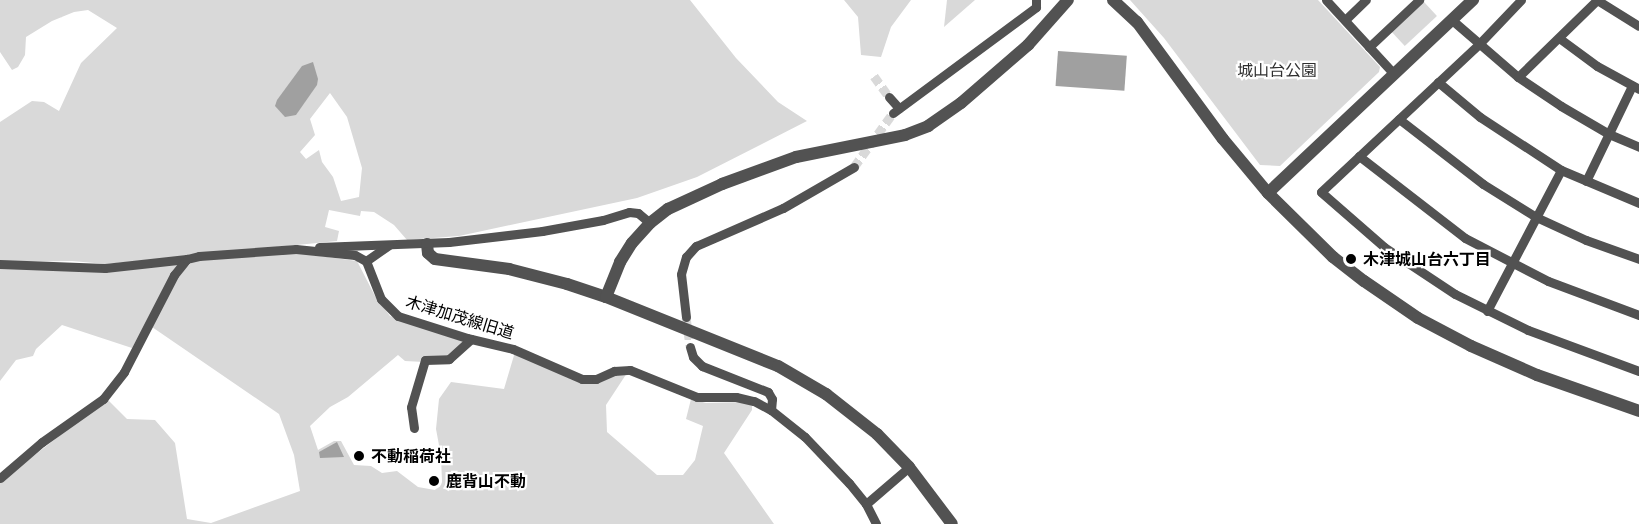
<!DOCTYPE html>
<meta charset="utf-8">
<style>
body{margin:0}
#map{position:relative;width:1639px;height:524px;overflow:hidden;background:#fff;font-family:Lato,"Noto Sans JP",sans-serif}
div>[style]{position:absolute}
.green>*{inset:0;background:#d9d9d9;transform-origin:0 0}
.water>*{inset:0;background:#a0a0a0;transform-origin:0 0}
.minor-tunnel>*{height:9px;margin-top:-4.5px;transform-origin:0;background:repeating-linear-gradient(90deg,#d9d9d9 0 9px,transparent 0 13.5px)}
.minor>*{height:9px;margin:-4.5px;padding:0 4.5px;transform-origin:4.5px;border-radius:4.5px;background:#525252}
.tertiary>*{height:12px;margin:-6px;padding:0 6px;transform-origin:6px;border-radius:6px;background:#525252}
.dots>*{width:16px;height:16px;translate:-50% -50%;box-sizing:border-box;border:3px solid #fff;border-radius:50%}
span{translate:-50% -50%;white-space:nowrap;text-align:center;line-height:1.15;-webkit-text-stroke:4.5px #fff;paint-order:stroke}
.park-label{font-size:16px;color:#303030}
.poi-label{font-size:16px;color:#000;font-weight:700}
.left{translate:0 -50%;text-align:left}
.street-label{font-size:16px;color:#000}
</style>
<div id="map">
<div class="green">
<i style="clip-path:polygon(evenodd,0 0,690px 0,736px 58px,778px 102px,807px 121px,697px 177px,637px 198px,459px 236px,407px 240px,394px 225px,374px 212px,361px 211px,360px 216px,329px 210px,325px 227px,339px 231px,337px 241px,106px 264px,72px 261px,10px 262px,0 260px,0 122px,32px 101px,44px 102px,59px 111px,81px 63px,117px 28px,88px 10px,74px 12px,52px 21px,26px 37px,25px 55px,18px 67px,12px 70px,0 52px,0 0,330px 93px,347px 117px,362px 168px,359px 197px,341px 201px,333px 177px,322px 162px,319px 150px,306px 159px,300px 152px,315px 135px,310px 119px,330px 93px)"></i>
<i style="clip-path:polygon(844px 0,911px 0,891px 27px,881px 57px,861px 55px,858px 17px)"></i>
<i style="clip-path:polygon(947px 0,975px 0,944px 27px)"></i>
<i style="clip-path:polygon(1130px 0,1318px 0,1380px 67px,1379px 72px,1280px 166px,1260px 165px,1164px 38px)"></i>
<i style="left:1424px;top:2px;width:19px;height:44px;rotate:47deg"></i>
<i style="clip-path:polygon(298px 253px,357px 261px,375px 296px,390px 316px,472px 343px,443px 363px,405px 361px,398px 355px,348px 397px,330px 407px,310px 426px,318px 450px,334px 441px,341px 441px,354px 465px,371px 466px,382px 473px,397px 471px,418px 487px,435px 490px,442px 482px,441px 456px,436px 429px,439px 399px,451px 382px,504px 389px,515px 352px,580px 381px,627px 373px,606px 405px,607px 432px,657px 475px,683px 475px,695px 460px,703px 426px,686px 419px,691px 399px,706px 403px,745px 402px,752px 405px,752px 410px,724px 453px,774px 524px,0 524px,0 482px,107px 399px,127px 419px,155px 420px,175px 443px,187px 519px,211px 523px,300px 491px,294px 455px,279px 414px,152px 327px,176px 279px,194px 260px)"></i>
<i style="clip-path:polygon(180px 261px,132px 348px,62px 325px,36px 349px,33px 356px,16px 360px,0 381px,0 267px,68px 267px)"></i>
</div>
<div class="water">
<i style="left:1058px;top:51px;width:69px;height:35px;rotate:4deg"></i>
<i style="clip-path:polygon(313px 62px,318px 79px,317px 85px,296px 115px,285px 117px,275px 106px,277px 100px,302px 66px)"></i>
<i style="clip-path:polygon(337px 442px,344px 457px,320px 458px,319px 452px)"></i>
</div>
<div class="minor-tunnel">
<i style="left:874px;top:76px;width:26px;rotate:54deg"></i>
<i style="left:854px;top:167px;width:67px;rotate:-54.2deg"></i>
<i style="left:686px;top:317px;width:30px;rotate:82deg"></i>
</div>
<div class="minor">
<i style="left:1326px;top:0;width:100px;rotate:47.4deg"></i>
<i style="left:1521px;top:0;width:62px;rotate:133.7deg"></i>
<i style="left:1478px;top:45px;width:215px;rotate:136.9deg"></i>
<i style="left:1321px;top:192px;width:84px;rotate:41.1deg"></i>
<i style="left:1384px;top:247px;width:85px;rotate:33.5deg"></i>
<i style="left:1455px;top:294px;width:81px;rotate:26.3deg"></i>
<i style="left:1528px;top:330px;width:118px;rotate:20.3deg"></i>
<i style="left:1597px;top:0;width:49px;rotate:31.8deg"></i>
<i style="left:1345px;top:20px;width:29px;rotate:-44deg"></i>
<i style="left:1452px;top:20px;width:87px;rotate:40.8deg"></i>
<i style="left:1518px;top:77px;width:52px;rotate:34deg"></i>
<i style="left:1561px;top:106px;width:56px;rotate:30.3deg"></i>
<i style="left:1609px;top:134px;width:33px;rotate:23deg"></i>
<i style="left:1559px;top:38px;width:47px;rotate:36.4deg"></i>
<i style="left:1597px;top:66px;width:48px;rotate:28.7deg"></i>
<i style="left:1369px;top:47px;width:69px;rotate:-43.2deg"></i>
<i style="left:1518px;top:77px;width:110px;rotate:-44.3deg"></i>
<i style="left:1438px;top:82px;width:55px;rotate:39.8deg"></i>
<i style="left:1480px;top:117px;width:97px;rotate:33.2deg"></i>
<i style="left:1561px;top:170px;width:85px;rotate:22.9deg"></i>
<i style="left:889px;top:97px;width:15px;rotate:48deg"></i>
<i style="left:893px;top:113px;width:178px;rotate:-36.5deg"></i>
<i style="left:1036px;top:7px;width:7px;rotate:-90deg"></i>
<i style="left:1399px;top:119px;width:106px;rotate:37.7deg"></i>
<i style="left:1483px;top:184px;width:62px;rotate:31.9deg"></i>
<i style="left:1536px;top:217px;width:55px;rotate:24.7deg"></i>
<i style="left:1586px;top:240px;width:56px;rotate:19.7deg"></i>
<i style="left:1359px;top:156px;width:134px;rotate:37.7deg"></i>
<i style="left:1465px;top:238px;width:93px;rotate:27.4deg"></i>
<i style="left:1548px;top:281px;width:97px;rotate:20.5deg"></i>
<i style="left:1586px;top:181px;width:106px;rotate:-64.2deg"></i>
<i style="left:319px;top:247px;width:130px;rotate:-2.2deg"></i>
<i style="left:449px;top:242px;width:94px;rotate:-6.7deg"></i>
<i style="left:542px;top:231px;width:62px;rotate:-10.2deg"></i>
<i style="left:603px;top:220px;width:27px;rotate:-17deg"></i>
<i style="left:629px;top:212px;width:9px;rotate:6deg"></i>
<i style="left:638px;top:213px;width:16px;rotate:40deg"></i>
<i style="left:366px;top:261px;width:28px;rotate:-35deg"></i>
<i style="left:0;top:264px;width:105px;rotate:2.2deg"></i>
<i style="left:105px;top:268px;width:82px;rotate:-6.3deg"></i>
<i style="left:1487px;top:311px;width:159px;rotate:-62.3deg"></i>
<i style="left:686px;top:317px;width:43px;rotate:-96.6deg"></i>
<i style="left:681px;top:274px;width:18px;rotate:-74deg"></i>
<i style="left:686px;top:257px;width:15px;rotate:-48deg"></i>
<i style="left:696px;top:246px;width:95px;rotate:-23.6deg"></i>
<i style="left:783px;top:208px;width:82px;rotate:-30deg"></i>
<i style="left:690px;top:347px;width:10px;rotate:73deg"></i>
<i style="left:693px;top:357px;width:13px;rotate:45deg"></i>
<i style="left:702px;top:366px;width:71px;rotate:21.5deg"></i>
<i style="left:768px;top:392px;width:8px;rotate:60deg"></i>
<i style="left:772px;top:399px;width:11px;rotate:95deg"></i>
<i style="left:414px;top:428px;width:21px;rotate:-98deg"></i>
<i style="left:411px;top:407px;width:49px;rotate:-73.4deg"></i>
<i style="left:425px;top:360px;width:24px;rotate:-2deg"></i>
<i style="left:449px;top:359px;width:30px;rotate:-42deg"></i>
<i style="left:0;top:478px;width:55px;rotate:-40.6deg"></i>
<i style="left:42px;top:442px;width:75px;rotate:-35.2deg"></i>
<i style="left:103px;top:399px;width:34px;rotate:-52deg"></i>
<i style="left:124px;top:372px;width:109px;rotate:-62.7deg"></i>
<i style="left:174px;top:275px;width:21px;rotate:-51deg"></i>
<i style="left:187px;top:259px;width:12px;rotate:-14deg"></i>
<i style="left:199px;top:256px;width:97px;rotate:-4.1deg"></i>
<i style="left:296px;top:249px;width:59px;rotate:5.8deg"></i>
<i style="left:355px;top:255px;width:13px;rotate:29deg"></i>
<i style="left:366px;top:261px;width:41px;rotate:68.5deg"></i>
<i style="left:381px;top:299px;width:24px;rotate:45deg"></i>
<i style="left:398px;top:316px;width:72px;rotate:17.7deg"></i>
<i style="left:467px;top:338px;width:47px;rotate:13.4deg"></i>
<i style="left:513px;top:349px;width:75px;rotate:23.5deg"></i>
<i style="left:582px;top:379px;width:14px"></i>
<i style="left:596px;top:379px;width:20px;rotate:-24deg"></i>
<i style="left:614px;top:371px;width:16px;rotate:-4deg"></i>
<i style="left:630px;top:370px;width:72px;rotate:21.9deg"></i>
<i style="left:697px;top:397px;width:39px"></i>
<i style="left:736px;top:397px;width:18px;rotate:13deg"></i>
<i style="left:754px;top:401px;width:19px;rotate:28deg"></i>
<i style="left:771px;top:410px;width:43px;rotate:38.5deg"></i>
<i style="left:805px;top:437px;width:64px;rotate:46.3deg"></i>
<i style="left:849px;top:483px;width:27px;rotate:51deg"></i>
<i style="left:866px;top:504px;width:22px;rotate:63deg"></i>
<i style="left:866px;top:504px;width:57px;rotate:-40.7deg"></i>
</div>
<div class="tertiary">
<i style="left:1113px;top:0;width:33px;rotate:43deg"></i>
<i style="left:1137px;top:22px;width:145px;rotate:53.7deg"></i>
<i style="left:1223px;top:139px;width:70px;rotate:50.2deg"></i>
<i style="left:1268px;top:193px;width:91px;rotate:44.6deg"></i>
<i style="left:1333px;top:257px;width:39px;rotate:38deg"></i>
<i style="left:1364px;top:281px;width:65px;rotate:34.4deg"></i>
<i style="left:1418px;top:318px;width:60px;rotate:27.8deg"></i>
<i style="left:1471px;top:346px;width:72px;rotate:23.7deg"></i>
<i style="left:1537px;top:375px;width:108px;rotate:19.4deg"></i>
<i style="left:1268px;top:193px;width:282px;rotate:-43.3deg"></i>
<i style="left:427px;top:244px;width:9px;rotate:84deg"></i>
<i style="left:428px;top:253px;width:9px;rotate:41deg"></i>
<i style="left:435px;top:259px;width:75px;rotate:7.7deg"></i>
<i style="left:509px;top:269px;width:60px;rotate:14.5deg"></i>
<i style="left:567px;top:284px;width:41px;rotate:18.4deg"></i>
<i style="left:606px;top:297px;width:185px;rotate:21.9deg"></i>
<i style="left:778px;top:366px;width:56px;rotate:30.3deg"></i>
<i style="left:826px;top:394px;width:65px;rotate:38.1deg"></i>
<i style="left:877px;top:434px;width:46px;rotate:45.9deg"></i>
<i style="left:909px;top:467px;width:71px;rotate:53deg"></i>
<i style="left:606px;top:297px;width:38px;rotate:-68deg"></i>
<i style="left:620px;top:262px;width:22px;rotate:-58deg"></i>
<i style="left:632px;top:243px;width:27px;rotate:-48deg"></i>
<i style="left:650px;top:223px;width:23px;rotate:-38deg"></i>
<i style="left:668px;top:209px;width:60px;rotate:-24.8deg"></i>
<i style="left:722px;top:184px;width:79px;rotate:-20deg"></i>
<i style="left:796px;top:157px;width:111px;rotate:-11.4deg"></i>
<i style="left:905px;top:135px;width:25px;rotate:-21deg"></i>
<i style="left:928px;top:126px;width:40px;rotate:-34.9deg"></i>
<i style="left:961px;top:103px;width:89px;rotate:-40.9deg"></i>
<i style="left:1028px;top:45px;width:60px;rotate:-48.4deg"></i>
</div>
<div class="dots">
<i style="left:1351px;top:259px;background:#000"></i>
<i style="left:359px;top:456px;background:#000"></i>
<i style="left:434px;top:481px;background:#000"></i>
</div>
<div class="park-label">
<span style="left:1277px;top:70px">城山台公園</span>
</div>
<div class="poi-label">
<span class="left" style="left:1363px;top:259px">木津城山台六丁目</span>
<span class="left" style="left:371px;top:456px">不動稲荷社</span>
<span class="left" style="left:446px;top:481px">鹿背山不動</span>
</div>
<div class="street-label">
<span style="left:460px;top:317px;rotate:17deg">木津加茂線旧道</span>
</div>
</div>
